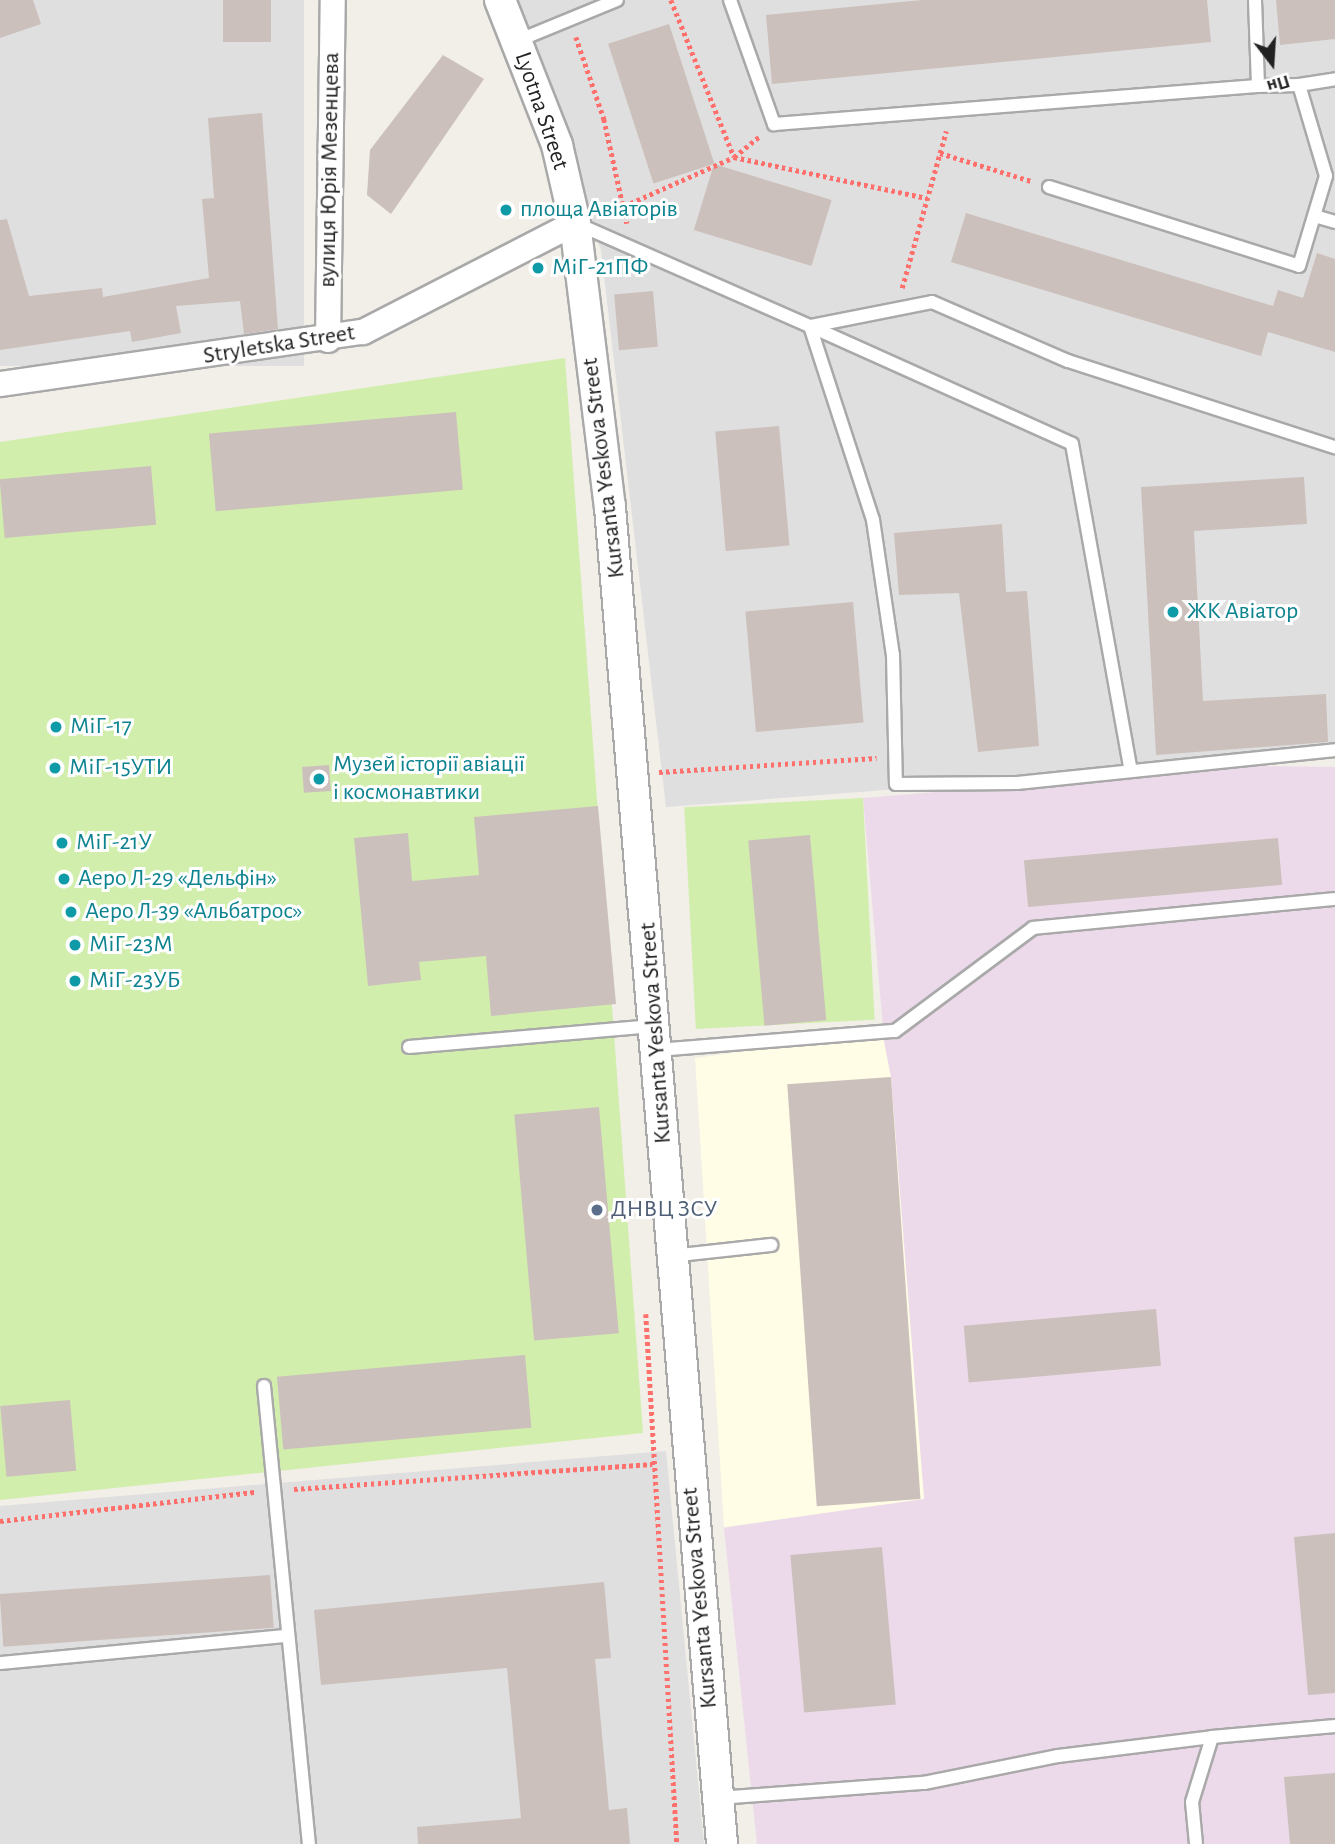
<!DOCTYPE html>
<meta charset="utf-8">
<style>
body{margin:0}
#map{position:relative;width:1335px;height:1844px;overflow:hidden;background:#f2eee8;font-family:"Alegreya Sans",sans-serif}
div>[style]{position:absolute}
.residential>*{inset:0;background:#e0dfdf;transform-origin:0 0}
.industrial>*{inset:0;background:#ecdaea}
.education>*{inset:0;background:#fffde5}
.grass>*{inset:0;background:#d2eead;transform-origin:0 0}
.building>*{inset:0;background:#cbc0bb;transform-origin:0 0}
.path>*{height:4.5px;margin-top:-2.25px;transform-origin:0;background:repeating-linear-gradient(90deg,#ff706d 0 3.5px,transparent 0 7px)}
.roads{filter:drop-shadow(2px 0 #a9a9a9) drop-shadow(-2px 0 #a9a9a9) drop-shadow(0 2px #a9a9a9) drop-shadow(0 -2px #a9a9a9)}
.service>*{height:12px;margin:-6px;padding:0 6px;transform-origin:6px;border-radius:6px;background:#fff}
.minor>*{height:24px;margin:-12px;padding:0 12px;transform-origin:12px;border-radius:12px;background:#fff}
.tertiary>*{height:30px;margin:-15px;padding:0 15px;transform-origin:15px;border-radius:15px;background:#fff}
.dots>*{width:19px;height:19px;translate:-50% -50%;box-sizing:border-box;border:4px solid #fff;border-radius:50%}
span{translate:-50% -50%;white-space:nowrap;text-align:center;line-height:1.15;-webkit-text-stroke:6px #fff;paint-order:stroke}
.street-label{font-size:24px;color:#222}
.culture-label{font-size:24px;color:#0d838f}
.left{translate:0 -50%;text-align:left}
.service-label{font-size:24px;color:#4e5e75}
.north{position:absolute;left:1237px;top:28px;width:70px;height:70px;-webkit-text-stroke:5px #fff;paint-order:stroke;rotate:163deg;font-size:19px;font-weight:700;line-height:28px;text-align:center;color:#222}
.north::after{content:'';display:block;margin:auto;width:24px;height:32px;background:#222;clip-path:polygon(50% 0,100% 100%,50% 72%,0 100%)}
</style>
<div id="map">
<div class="residential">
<i style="left:0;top:0;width:304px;height:366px"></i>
<i style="clip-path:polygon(507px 0,1335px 0,1335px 755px,666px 807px,601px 250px)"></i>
<i style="clip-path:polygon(666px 1451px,704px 1844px,0 1844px,0 1506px)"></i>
</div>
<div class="industrial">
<i style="clip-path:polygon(1259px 766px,1335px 767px,1335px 1844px,757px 1844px,724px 1528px,924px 1498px,863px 798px)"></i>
</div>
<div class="education">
<i style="clip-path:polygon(882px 1032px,891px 1077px,924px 1499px,724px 1527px,695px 1058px)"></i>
</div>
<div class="grass">
<i style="clip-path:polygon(565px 358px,643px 1433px,0 1500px,0 442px)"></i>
<i style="left:863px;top:798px;width:222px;height:179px;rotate:87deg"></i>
</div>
<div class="building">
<i style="clip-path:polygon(0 0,33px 0,41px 24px,0 38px)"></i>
<i style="left:223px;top:0;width:48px;height:42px"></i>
<i style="clip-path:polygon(922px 0,1207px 0,1211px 42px,772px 84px,766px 15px)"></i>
<i style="clip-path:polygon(1276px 0,1335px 0,1335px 39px,1280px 45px)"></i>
<i style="left:669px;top:24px;width:147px;height:64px;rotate:72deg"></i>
<i style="clip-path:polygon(443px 55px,484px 79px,391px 214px,367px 195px,370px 150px)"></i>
<i style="clip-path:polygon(262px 113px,278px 329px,244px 334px,240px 301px,176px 306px,181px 333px,132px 342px,130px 331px,0 350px,0 220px,7px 219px,29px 296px,102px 288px,103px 297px,209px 278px,202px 199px,214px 198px,208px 118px)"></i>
<i style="left:714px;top:164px;width:123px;height:69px;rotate:17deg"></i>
<i style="clip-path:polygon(966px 213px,1273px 306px,1278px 290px,1303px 298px,1317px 253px,1335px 259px,1335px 352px,1268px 332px,1261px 356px,951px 262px)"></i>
<i style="left:653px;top:291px;width:56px;height:39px;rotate:85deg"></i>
<i style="left:456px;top:412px;width:78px;height:248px;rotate:85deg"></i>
<i style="left:779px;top:426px;width:120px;height:64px;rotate:85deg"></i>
<i style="left:151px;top:466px;width:59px;height:152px;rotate:85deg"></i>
<i style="clip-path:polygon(1304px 477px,1307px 524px,1194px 531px,1203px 701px,1326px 694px,1328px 742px,1156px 755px,1141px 487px)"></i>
<i style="clip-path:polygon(1002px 524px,1006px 592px,1027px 591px,1039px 746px,978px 752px,959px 593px,899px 595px,894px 533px)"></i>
<i style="left:853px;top:602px;width:121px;height:108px;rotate:85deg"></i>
<i style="left:329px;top:765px;width:26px;height:27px;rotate:86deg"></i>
<i style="clip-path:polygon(598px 806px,616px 1004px,491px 1016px,486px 956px,419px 962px,421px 980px,368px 986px,354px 838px,408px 833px,412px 881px,479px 875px,474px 817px)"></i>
<i style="left:810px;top:835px;width:186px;height:62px;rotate:85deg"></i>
<i style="left:1278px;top:838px;width:47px;height:255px;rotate:85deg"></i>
<i style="left:891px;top:1077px;width:423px;height:104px;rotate:86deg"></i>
<i style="left:599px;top:1107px;width:227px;height:85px;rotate:85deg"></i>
<i style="left:1156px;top:1309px;width:57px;height:193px;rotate:85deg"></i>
<i style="left:525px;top:1355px;width:73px;height:249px;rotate:85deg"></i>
<i style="left:70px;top:1400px;width:71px;height:70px;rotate:85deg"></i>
<i style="clip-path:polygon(1335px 1533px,1335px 1693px,1308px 1695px,1294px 1537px)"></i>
<i style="left:882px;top:1547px;width:158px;height:92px;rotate:85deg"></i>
<i style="left:270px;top:1575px;width:53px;height:271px;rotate:86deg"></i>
<i style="clip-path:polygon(604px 1582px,611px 1658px,595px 1659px,609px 1810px,627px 1808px,630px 1844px,418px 1844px,417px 1827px,521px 1818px,507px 1668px,321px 1685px,314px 1610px)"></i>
<i style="clip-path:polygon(1335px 1773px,1335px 1844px,1290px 1844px,1284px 1777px)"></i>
</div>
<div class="path">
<i style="left:671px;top:0;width:169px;rotate:68.1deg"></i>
<i style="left:576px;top:37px;width:87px;rotate:71.1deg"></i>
<i style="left:604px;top:119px;width:107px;rotate:77.6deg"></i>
<i style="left:940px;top:153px;width:95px;rotate:17.1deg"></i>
<i style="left:734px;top:157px;width:197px;rotate:12deg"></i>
<i style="left:624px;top:206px;width:120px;rotate:-24deg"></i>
<i style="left:734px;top:157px;width:33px;rotate:-39deg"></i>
<i style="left:902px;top:288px;width:163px;rotate:-74.3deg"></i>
<i style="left:659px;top:772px;width:218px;rotate:-3.7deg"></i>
<i style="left:646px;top:1314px;width:531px;rotate:86.65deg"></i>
<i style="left:294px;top:1489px;width:359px;rotate:-4deg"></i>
<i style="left:0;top:1521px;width:256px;rotate:-6.5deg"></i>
</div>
<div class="roads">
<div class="service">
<i style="left:730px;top:0;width:132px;rotate:70.5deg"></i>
<i style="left:774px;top:124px;width:485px;rotate:-4.5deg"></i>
<i style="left:1258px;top:86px;width:86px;rotate:-92deg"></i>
<i style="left:517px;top:41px;width:108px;rotate:-22.3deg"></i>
<i style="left:1299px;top:85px;width:36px;rotate:-9deg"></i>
<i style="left:1049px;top:187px;width:262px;rotate:17.5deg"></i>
<i style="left:1299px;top:266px;width:94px;rotate:-73.3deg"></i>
<i style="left:1326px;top:176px;width:95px;rotate:-106.5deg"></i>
<i style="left:1299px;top:85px;width:41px;rotate:178.6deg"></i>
<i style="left:1318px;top:217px;width:18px;rotate:16deg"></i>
<i style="left:575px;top:223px;width:257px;rotate:23.7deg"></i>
<i style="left:810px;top:326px;width:204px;rotate:72deg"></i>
<i style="left:873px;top:520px;width:136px;rotate:81.6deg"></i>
<i style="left:893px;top:655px;width:129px;rotate:88.7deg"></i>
<i style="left:896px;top:784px;width:121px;rotate:-0.5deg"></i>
<i style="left:1017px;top:783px;width:320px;rotate:-5.9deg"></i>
<i style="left:810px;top:326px;width:287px;rotate:24.2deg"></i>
<i style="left:1072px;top:444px;width:332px;rotate:79.8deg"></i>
<i style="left:811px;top:326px;width:123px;rotate:-11.2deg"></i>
<i style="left:932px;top:302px;width:148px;rotate:23.5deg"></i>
<i style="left:1068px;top:361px;width:281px;rotate:17.9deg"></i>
<i style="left:409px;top:1047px;width:245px;rotate:-4.9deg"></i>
<i style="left:657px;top:1050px;width:239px;rotate:-4.6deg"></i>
<i style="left:895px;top:1031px;width:172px;rotate:-36.7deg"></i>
<i style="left:1033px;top:928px;width:303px;rotate:-5.5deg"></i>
<i style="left:671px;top:1256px;width:101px;rotate:-6.3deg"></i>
<i style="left:264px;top:1386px;width:460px;rotate:84.4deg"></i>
<i style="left:0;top:1663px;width:288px;rotate:-5.4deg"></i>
<i style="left:718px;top:1798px;width:207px;rotate:-4.2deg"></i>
<i style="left:924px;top:1783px;width:137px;rotate:-11.4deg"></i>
<i style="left:1058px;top:1756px;width:155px;rotate:-7deg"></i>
<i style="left:1196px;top:1844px;width:42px;rotate:-95.4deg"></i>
<i style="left:1192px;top:1802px;width:68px;rotate:-72.9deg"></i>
<i style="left:1212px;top:1737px;width:123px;rotate:-5.1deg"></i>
</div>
<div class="minor">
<i style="left:328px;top:340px;width:340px;rotate:-89.2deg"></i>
<i style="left:0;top:384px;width:367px;rotate:-8.2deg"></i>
<i style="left:363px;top:332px;width:238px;rotate:-27.2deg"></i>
</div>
<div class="tertiary">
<i style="left:500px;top:0;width:156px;rotate:68.5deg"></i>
<i style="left:557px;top:145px;width:80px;rotate:77deg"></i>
<i style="left:575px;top:223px;width:286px;rotate:83deg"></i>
<i style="left:610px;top:507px;width:1342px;rotate:85.21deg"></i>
</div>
</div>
<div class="dots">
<i style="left:506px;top:210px;background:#0f9aa8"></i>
<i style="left:538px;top:268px;background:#0f9aa8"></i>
<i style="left:1173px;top:612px;background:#0f9aa8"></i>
<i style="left:56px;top:727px;background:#0f9aa8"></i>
<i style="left:55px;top:768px;background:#0f9aa8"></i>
<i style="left:319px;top:779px;background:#0f9aa8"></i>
<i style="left:62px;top:843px;background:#0f9aa8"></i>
<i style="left:64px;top:879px;background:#0f9aa8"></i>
<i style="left:71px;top:912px;background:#0f9aa8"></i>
<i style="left:75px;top:945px;background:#0f9aa8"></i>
<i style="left:75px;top:981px;background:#0f9aa8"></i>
<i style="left:597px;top:1210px;background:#5c6f8a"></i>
</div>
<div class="street-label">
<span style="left:541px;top:111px;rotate:71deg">Lyotna Street</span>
<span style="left:330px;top:170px;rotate:-89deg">вулиця Юрія Мезенцева</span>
<span style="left:279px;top:345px;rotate:-9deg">Stryletska Street</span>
<span style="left:604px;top:468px;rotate:-97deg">Kursanta Yeskova Street</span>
<span style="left:656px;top:1033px;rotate:-94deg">Kursanta Yeskova Street</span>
<span style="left:700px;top:1598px;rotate:-95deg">Kursanta Yeskova Street</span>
</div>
<div class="culture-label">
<span class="left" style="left:520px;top:210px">площа Авіаторів</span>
<span class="left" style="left:552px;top:268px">МіГ-21ПФ</span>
<span class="left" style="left:1187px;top:612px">ЖК Авіатор</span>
<span class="left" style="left:70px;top:727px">МіГ-17</span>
<span class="left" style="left:333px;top:779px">Музей історії авіації<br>і космонавтики</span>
<span class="left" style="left:69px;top:768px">МіГ-15УТИ</span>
<span class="left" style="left:76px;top:843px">МіГ-21У</span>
<span class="left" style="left:78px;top:879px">Аеро Л-29 «Дельфін»</span>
<span class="left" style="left:85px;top:912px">Аеро Л-39 «Альбатрос»</span>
<span class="left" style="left:89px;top:945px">МіГ-23М</span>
<span class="left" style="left:89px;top:981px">МіГ-23УБ</span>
</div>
<div class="service-label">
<span class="left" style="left:611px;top:1210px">ДНВЦ ЗСУ</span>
</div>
<div class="north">Пн</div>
</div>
